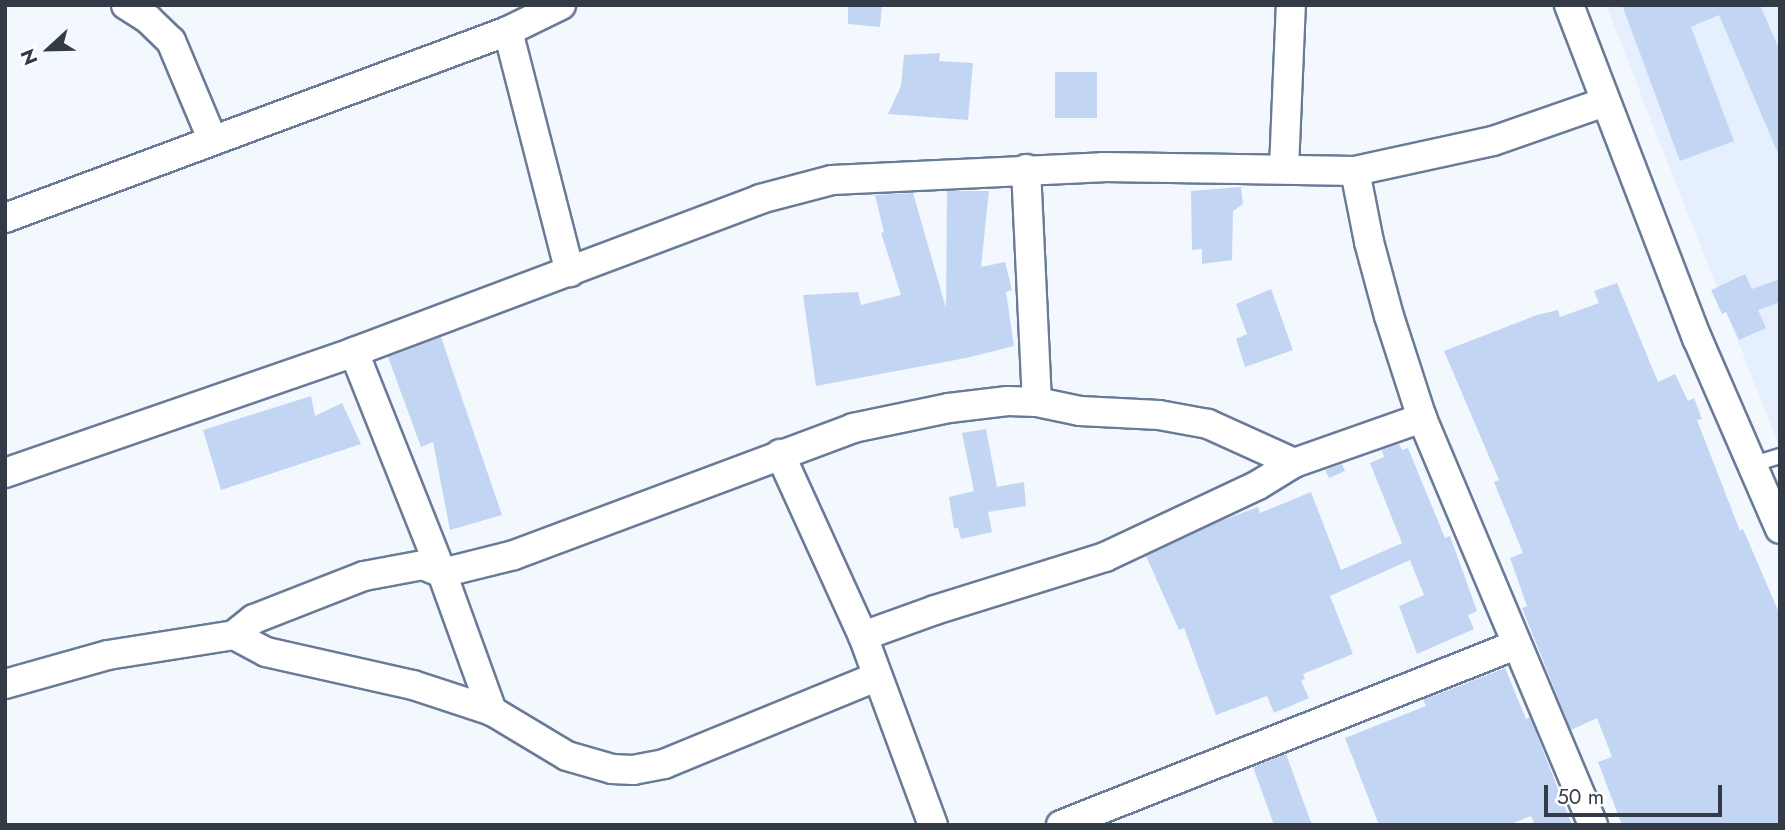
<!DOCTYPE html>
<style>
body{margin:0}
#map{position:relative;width:1785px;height:830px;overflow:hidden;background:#f3f7fe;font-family:Jost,sans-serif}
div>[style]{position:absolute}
.built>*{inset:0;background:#e5effe}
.building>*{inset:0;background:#c2d6f4;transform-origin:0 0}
.roads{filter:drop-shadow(2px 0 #697b97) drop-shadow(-2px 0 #697b97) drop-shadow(0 2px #697b97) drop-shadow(0 -2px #697b97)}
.lane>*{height:14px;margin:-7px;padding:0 7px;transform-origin:7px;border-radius:7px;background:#fff}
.street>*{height:28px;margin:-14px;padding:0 14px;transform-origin:14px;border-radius:14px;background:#fff}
span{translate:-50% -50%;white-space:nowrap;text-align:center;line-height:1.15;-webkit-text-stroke:5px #fff;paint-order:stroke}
.frame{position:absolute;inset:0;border:7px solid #333b47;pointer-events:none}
.north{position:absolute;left:14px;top:14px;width:70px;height:70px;-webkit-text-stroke:5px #fff;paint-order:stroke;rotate:248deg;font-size:19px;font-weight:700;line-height:28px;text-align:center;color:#333b47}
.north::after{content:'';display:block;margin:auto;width:24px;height:32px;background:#333b47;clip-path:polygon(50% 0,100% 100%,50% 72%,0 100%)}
.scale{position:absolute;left:1544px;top:785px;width:178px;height:32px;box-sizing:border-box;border:4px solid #333b47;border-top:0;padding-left:9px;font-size:21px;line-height:24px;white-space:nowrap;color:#333b47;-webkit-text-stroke:5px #fff;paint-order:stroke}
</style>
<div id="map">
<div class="built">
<i style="clip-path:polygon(1606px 5px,1780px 5px,1780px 448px,1660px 143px)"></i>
</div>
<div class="building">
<i style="clip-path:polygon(848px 5px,882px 5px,880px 27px,848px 24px)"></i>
<i style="clip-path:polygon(1622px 5px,1760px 5px,1780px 51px,1780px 158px,1719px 15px,1691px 27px,1734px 141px,1680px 161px)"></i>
<i style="clip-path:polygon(940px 53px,939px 61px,973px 63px,968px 120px,888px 114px,901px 86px,904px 55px)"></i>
<i style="left:1055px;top:72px;width:42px;height:46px"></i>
<i style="clip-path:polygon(1241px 187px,1243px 204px,1233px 211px,1232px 260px,1202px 264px,1202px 249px,1192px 250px,1191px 191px)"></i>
<i style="clip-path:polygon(947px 191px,989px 191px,981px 267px,1005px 262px,1012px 290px,1006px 292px,1014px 346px,966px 358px,816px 386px,803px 295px,858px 292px,861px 305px,901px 295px,881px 233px,884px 232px,875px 195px,913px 193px,946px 308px)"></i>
<i style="clip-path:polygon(1745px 274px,1752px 289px,1780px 279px,1780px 302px,1758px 310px,1766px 328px,1739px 340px,1726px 312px,1722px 314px,1711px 290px)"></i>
<i style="clip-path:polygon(1617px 283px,1658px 382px,1675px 374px,1688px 401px,1694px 398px,1702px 419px,1697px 420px,1740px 531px,1743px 529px,1780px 615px,1780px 825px,1622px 825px,1598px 762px,1612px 757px,1597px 718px,1571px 730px,1522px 608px,1527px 606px,1510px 558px,1523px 553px,1494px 482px,1499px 480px,1444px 351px,1537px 315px,1558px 310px,1560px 317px,1599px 303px,1594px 291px)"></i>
<i style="clip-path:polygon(1271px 289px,1293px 350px,1245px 367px,1236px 339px,1247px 334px,1236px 304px)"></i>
<i style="clip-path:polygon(441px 337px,502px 515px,450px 530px,433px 442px,421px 447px,388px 357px)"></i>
<i style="clip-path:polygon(311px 396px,315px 416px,342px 403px,361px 444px,221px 490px,203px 430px)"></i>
<i style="clip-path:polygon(986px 429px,997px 487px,1024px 482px,1026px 506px,988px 512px,992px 532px,961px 539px,958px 528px,954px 528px,949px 497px,974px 491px,962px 433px)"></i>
<i style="clip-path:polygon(1399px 444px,1402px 450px,1408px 448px,1445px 538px,1450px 536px,1477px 611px,1468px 615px,1474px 629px,1417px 654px,1399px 606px,1424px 595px,1410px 560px,1330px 596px,1353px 654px,1303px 674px,1305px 679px,1301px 681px,1309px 698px,1274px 713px,1267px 696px,1216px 715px,1184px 628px,1179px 630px,1146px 556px,1223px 520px,1258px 507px,1260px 513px,1311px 492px,1341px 570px,1402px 543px,1370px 463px,1384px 457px,1382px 450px)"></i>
<i style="clip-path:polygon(1342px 464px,1345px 471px,1329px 478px,1325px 470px)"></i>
<i style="clip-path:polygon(1505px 668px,1526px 719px,1530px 717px,1572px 825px,1535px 825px,1531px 816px,1508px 825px,1379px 825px,1345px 738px,1426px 706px,1423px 700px)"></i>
<i style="clip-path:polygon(1286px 754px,1312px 825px,1274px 825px,1253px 767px)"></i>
</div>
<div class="roads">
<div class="lane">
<i style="left:1754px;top:464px;width:27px;rotate:-17deg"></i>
</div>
<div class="street">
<i style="left:126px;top:5px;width:26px;rotate:32deg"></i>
<i style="left:148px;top:19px;width:32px;rotate:44deg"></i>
<i style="left:171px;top:41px;width:108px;rotate:67.2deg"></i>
<i style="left:1569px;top:5px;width:357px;rotate:69deg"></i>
<i style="left:1697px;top:338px;width:208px;rotate:66.5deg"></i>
<i style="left:508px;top:31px;width:249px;rotate:75.6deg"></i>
<i style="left:1026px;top:169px;width:233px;rotate:87.3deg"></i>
<i style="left:1284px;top:169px;width:164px;rotate:-87.6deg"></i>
<i style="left:1355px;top:171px;width:72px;rotate:78.8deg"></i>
<i style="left:1369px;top:242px;width:77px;rotate:74.9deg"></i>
<i style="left:1389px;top:316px;width:107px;rotate:72.1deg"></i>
<i style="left:1422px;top:418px;width:441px;rotate:67.2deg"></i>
<i style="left:5px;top:218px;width:537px;rotate:-20.39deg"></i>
<i style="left:508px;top:31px;width:59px;rotate:-26.1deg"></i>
<i style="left:354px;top:352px;width:238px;rotate:68.3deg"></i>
<i style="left:442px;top:573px;width:147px;rotate:70.1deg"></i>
<i style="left:780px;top:454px;width:200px;rotate:65.5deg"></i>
<i style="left:863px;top:636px;width:202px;rotate:69.7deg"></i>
<i style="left:5px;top:473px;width:369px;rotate:-19.1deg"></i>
<i style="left:354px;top:352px;width:434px;rotate:-20.6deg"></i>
<i style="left:760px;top:199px;width:74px;rotate:-14.8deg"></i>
<i style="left:832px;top:180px;width:271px;rotate:-2.7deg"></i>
<i style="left:1103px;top:167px;width:252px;rotate:0.9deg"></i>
<i style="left:1355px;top:171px;width:141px;rotate:-12.3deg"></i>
<i style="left:1493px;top:141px;width:119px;rotate:-19.2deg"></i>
<i style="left:234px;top:635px;width:26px;rotate:-39deg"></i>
<i style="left:254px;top:619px;width:118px;rotate:-21.4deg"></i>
<i style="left:364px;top:576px;width:60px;rotate:-10.6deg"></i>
<i style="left:423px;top:565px;width:21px;rotate:23deg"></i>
<i style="left:442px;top:573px;width:74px;rotate:-14deg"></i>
<i style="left:514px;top:555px;width:362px;rotate:-20.5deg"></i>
<i style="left:853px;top:428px;width:98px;rotate:-11.8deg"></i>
<i style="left:949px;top:408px;width:59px;rotate:-6.8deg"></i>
<i style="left:1008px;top:401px;width:29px;rotate:2deg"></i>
<i style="left:1037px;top:402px;width:44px;rotate:11.8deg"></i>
<i style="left:1080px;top:411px;width:79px;rotate:2.9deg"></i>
<i style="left:1159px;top:415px;width:50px;rotate:10.4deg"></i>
<i style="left:1208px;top:424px;width:94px;rotate:24.4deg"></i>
<i style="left:863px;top:636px;width:77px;rotate:-19.9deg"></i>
<i style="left:935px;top:610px;width:178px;rotate:-17.3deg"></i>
<i style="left:1105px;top:557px;width:169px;rotate:-25.2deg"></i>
<i style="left:1258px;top:485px;width:42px;rotate:-31.4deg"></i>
<i style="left:1294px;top:463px;width:136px;rotate:-19.4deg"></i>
<i style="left:5px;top:684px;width:107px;rotate:-15.7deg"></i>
<i style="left:108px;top:655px;width:128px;rotate:-9deg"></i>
<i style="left:234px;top:635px;width:36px;rotate:28deg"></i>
<i style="left:266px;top:652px;width:151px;rotate:12.7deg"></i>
<i style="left:413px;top:685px;width:83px;rotate:18.2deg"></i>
<i style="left:492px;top:711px;width:87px;rotate:31deg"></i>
<i style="left:567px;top:756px;width:47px;rotate:16.1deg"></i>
<i style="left:612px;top:769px;width:21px;rotate:3deg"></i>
<i style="left:633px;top:770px;width:32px;rotate:-11deg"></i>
<i style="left:664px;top:764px;width:229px;rotate:-22.3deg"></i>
<i style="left:1061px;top:825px;width:488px;rotate:-21.6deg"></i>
</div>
</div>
<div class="frame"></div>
<div class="north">N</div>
<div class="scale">50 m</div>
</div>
